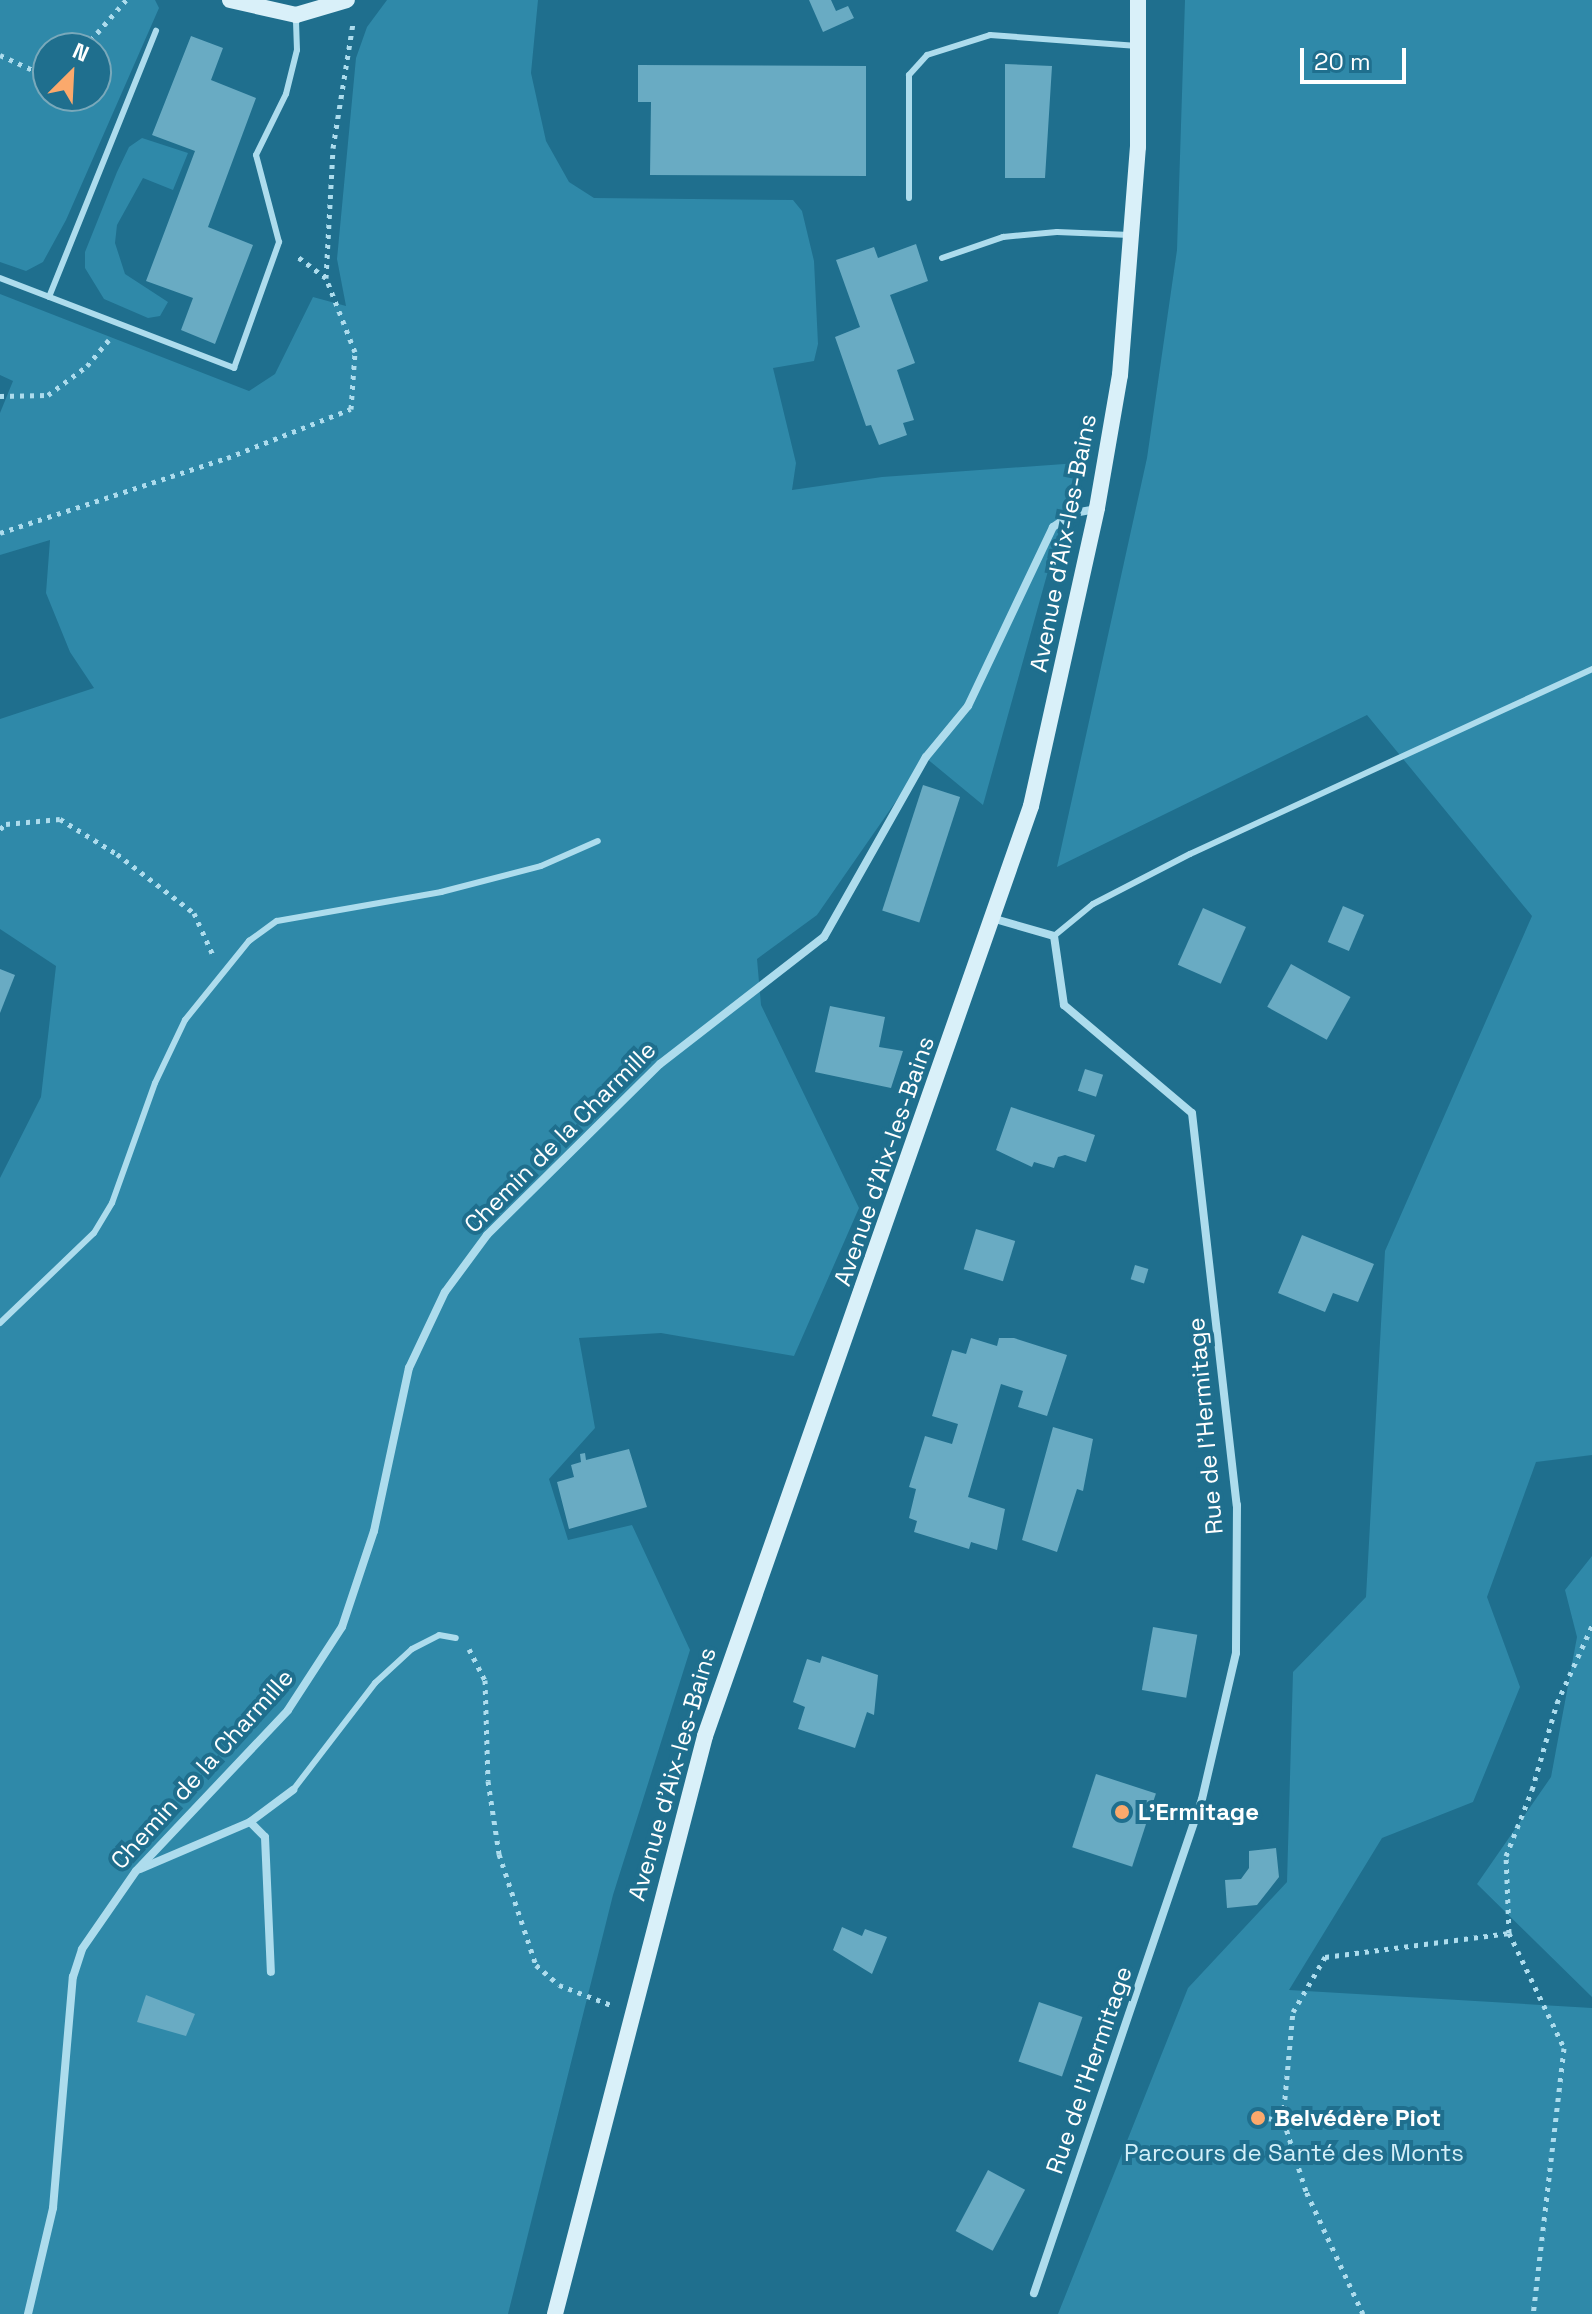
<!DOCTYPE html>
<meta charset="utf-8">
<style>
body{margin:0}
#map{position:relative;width:1592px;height:2314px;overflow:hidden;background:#1f6f8e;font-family:"Space Grotesk",sans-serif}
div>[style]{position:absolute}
.green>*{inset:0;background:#2f89a9}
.building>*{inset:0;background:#69abc3;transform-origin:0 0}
.path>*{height:5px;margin-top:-2.5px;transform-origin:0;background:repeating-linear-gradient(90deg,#addced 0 4px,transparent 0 10px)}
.lane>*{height:6px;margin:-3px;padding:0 3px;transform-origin:3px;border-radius:3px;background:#addced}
.street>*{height:8px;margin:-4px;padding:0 4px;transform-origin:4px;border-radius:4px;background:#addced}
.secondary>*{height:16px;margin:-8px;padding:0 8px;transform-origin:8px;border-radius:8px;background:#d9f0f9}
.dots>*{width:22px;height:22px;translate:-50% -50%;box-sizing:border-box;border:4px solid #1f6f8e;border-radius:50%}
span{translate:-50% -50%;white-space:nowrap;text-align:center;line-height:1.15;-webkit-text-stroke:8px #1f6f8e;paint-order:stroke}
.street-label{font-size:24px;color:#fff}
.poi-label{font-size:24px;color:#fff;font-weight:700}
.left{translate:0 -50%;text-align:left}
.park-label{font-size:24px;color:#d2eff9}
.north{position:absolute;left:32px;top:32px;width:80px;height:80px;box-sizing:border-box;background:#1f6f8e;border:2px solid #79a9bb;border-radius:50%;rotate:24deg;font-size:22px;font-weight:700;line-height:32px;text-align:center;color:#fff}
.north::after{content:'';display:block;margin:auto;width:28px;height:36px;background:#fba96c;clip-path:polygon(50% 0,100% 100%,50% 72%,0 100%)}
.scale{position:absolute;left:1300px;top:48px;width:106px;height:36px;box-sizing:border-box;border:4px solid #fff;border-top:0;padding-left:10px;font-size:24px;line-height:28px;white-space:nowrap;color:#fff;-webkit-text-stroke:6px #1f6f8e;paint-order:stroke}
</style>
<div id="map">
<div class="green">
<i style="clip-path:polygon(evenodd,0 0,155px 0,159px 8px,66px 220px,43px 262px,26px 271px,0 262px,0 0,48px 48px,96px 48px,96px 96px,48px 96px,48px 48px)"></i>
<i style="clip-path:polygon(387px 0,538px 0,531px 73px,546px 141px,569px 182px,594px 198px,793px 200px,802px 211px,814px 261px,818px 344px,814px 361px,773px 368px,796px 463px,792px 490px,882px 477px,1078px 463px,983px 805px,926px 758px,817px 915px,757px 959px,761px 1005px,859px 1208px,794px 1356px,661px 1333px,579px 1338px,595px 1428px,549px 1479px,568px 1540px,632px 1525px,690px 1650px,613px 1895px,508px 2314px,0 2314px,0 1178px,41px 1097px,56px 966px,0 929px,0 719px,94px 688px,70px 652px,46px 593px,50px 540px,0 555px,0 413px,13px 381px,0 375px,0 294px,249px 391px,275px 374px,313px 297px,346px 306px,337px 259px,356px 58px,367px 27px)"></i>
<i style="clip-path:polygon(1185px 0,1592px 0,1592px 1455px,1536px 1462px,1487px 1597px,1520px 1687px,1473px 1802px,1382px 1838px,1289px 1990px,1592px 2008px,1592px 2314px,1058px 2314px,1188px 1988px,1287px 1882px,1293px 1672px,1366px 1597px,1385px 1251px,1532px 916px,1367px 715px,1057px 867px,1147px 458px,1177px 250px)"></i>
<i style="clip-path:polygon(142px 138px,188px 153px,173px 190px,143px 178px,117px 225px,115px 243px,125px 274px,168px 302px,160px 316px,148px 318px,104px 299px,85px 268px,85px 252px,117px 172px,129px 147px)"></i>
<i style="clip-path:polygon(1592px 1556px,1592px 1997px,1477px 1884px,1551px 1777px,1577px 1637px,1565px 1590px)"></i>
</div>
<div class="building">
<i style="clip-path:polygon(809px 0,831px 0,836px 11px,848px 6px,854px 18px,823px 32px)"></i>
<i style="clip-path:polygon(191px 36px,223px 48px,211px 80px,256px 98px,208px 227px,253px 245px,215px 344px,181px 330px,193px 298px,146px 281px,195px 151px,152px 135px)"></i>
<i style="clip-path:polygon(1005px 64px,1052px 66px,1045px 178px,1005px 178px)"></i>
<i style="clip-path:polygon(638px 65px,866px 66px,866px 176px,650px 175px,651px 102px,638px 102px)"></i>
<i style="clip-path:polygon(916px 244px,928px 281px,890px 295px,915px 363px,897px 370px,914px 420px,903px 423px,907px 435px,879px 445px,871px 425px,866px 426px,835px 337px,860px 327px,836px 260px,874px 247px,878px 258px)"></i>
<i style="left:923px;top:785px;width:39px;height:132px;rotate:18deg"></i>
<i style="left:1343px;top:906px;width:23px;height:39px;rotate:23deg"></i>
<i style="left:1203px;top:908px;width:47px;height:62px;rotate:24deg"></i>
<i style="left:1291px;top:964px;width:68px;height:49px;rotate:29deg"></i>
<i style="clip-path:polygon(0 969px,15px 975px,0 1013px)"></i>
<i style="clip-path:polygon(830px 1006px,885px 1017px,879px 1047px,903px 1051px,891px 1088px,815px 1072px)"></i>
<i style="left:1085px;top:1069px;width:19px;height:23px;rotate:18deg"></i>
<i style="clip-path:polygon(1011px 1107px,1095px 1135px,1086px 1162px,1065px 1155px,1058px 1157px,1054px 1168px,1034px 1162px,1032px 1167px,996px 1150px)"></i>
<i style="left:976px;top:1229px;width:41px;height:42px;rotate:17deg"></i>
<i style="clip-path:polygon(1302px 1235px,1374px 1264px,1358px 1302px,1333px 1293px,1325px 1312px,1278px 1293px)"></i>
<i style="left:1135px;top:1265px;width:14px;height:15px;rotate:17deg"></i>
<i style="clip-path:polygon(971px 1338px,997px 1346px,999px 1338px,1014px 1338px,1067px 1355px,1047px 1416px,1018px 1407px,1023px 1391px,1001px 1384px,968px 1497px,1005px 1509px,997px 1550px,971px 1542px,969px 1549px,914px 1532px,917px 1521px,909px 1518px,916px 1489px,909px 1487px,925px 1436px,952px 1444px,958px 1424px,932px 1416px,952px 1350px,966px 1354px)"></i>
<i style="clip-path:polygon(1053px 1427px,1093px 1439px,1083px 1491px,1077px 1489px,1057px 1552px,1022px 1540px)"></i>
<i style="clip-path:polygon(629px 1449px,647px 1507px,569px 1529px,557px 1482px,574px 1477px,571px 1465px,581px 1462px,580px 1454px,585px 1453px,586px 1460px)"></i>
<i style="left:1153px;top:1627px;width:45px;height:64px;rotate:10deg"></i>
<i style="clip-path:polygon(822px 1656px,878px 1675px,874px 1715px,867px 1712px,855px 1748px,798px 1729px,805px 1707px,793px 1702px,807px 1659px,820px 1663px)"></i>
<i style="left:1096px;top:1774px;width:63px;height:77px;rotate:18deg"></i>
<i style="clip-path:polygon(1276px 1848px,1279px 1877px,1257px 1905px,1227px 1908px,1225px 1880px,1241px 1879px,1249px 1868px,1249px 1851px)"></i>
<i style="clip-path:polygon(842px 1927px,862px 1936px,865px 1929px,887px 1937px,872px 1974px,833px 1950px)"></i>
<i style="clip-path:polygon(146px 1995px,195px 2014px,186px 2036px,137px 2022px)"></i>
<i style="left:1039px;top:2002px;width:46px;height:63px;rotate:19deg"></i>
<i style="left:988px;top:2170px;width:42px;height:69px;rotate:28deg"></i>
</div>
<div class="path">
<i style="left:84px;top:48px;width:64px;rotate:-48.8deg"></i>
<i style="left:0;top:55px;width:53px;rotate:24.6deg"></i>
<i style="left:326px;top:278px;width:130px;rotate:-86.9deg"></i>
<i style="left:333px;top:148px;width:127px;rotate:-80.9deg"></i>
<i style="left:0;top:396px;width:48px;rotate:-1.2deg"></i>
<i style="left:48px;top:395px;width:49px;rotate:-36.6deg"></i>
<i style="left:87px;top:366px;width:34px;rotate:-50deg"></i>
<i style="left:0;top:533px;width:239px;rotate:-18.3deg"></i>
<i style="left:227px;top:458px;width:133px;rotate:-21.6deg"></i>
<i style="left:351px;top:409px;width:57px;rotate:-86deg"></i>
<i style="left:355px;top:352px;width:79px;rotate:-111.4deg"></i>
<i style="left:326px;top:278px;width:38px;rotate:-143deg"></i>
<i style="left:0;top:829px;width:8px;rotate:-40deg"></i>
<i style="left:6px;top:824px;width:54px;rotate:-5.3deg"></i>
<i style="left:60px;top:819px;width:67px;rotate:31.6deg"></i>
<i style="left:117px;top:854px;width:97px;rotate:37.5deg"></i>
<i style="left:194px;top:913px;width:46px;rotate:65.7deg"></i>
<i style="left:469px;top:1649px;width:35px;rotate:63deg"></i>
<i style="left:485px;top:1680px;width:101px;rotate:88.3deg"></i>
<i style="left:488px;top:1781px;width:74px;rotate:81.4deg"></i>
<i style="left:499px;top:1854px;width:117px;rotate:71.6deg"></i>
<i style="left:536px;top:1965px;width:30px;rotate:41deg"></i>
<i style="left:559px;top:1985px;width:56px;rotate:21deg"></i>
<i style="left:1509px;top:1933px;width:77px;rotate:-92.2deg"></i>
<i style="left:1506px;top:1856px;width:71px;rotate:-68.5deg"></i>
<i style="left:1532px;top:1790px;width:91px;rotate:-74deg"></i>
<i style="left:1557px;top:1703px;width:85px;rotate:-65.6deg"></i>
<i style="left:1258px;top:2118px;width:25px;rotate:2deg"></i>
<i style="left:1363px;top:2314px;width:136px;rotate:-114.9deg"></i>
<i style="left:1306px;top:2191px;width:76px;rotate:-107.7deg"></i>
<i style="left:1283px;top:2119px;width:107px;rotate:-84.7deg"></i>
<i style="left:1293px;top:2012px;width:64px;rotate:-59.8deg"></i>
<i style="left:1325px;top:1957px;width:186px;rotate:-7.4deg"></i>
<i style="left:1509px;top:1933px;width:127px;rotate:64.4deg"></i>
<i style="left:1564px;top:2048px;width:268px;rotate:96.6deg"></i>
</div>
<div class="lane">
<i style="left:909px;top:198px;width:123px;rotate:-90deg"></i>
<i style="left:909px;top:75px;width:27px;rotate:-48deg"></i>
<i style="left:927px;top:55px;width:66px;rotate:-17.6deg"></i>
<i style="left:990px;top:35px;width:148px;rotate:4.3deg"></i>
<i style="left:942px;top:258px;width:65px;rotate:-19deg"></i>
<i style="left:1003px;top:237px;width:54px;rotate:-5.3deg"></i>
<i style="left:1057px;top:232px;width:73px;rotate:2.4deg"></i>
<i style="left:0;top:278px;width:251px;rotate:21deg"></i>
<i style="left:234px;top:368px;width:134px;rotate:-70.3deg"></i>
<i style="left:279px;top:242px;width:90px;rotate:-104.8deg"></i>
<i style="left:256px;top:155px;width:68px;rotate:-63.8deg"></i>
<i style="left:286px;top:94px;width:45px;rotate:-76deg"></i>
<i style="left:297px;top:50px;width:33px;rotate:-92deg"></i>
<i style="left:49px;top:297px;width:287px;rotate:-68.1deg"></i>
<i style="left:1054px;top:936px;width:50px;rotate:-39.4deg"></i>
<i style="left:1093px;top:904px;width:109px;rotate:-27.3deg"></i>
<i style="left:1190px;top:854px;width:443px;rotate:-24.7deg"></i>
<i style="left:0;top:1323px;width:130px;rotate:-43.8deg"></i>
<i style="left:94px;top:1233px;width:35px;rotate:-59deg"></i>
<i style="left:112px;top:1203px;width:127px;rotate:-70.3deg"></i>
<i style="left:155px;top:1083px;width:70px;rotate:-64.5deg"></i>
<i style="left:185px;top:1020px;width:102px;rotate:-51deg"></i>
<i style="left:249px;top:941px;width:34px;rotate:-36deg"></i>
<i style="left:277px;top:921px;width:167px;rotate:-10deg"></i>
<i style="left:441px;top:892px;width:103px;rotate:-14.6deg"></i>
<i style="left:541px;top:866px;width:62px;rotate:-23.7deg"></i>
<i style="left:293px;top:1790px;width:135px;rotate:-52.5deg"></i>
<i style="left:375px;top:1683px;width:50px;rotate:-42.6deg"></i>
<i style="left:412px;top:1649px;width:30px;rotate:-27deg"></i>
<i style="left:439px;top:1635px;width:17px;rotate:10deg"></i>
</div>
<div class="street">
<i style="left:995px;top:919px;width:61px;rotate:16.1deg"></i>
<i style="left:1054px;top:936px;width:70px;rotate:81.8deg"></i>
<i style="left:1064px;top:1005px;width:167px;rotate:40.2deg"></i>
<i style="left:1192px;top:1113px;width:395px;rotate:83.5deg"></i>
<i style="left:1237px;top:1505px;width:148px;rotate:90.4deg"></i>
<i style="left:1236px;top:1653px;width:150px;rotate:103.1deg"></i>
<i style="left:1202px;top:1799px;width:522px;rotate:108.78deg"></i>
<i style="left:250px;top:1822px;width:54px;rotate:-36.7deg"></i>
<i style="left:140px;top:1869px;width:120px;rotate:-23.1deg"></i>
<i style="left:250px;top:1822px;width:21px;rotate:45deg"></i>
<i style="left:265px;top:1837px;width:135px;rotate:87.5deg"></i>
<i style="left:28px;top:2314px;width:109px;rotate:-76.7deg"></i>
<i style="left:53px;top:2208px;width:232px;rotate:-85.1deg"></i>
<i style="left:73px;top:1977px;width:29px;rotate:-72deg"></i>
<i style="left:82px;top:1949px;width:95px;rotate:-55.3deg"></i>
<i style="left:136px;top:1871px;width:221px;rotate:-46.6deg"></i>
<i style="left:288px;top:1710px;width:99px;rotate:-57deg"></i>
<i style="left:342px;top:1627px;width:101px;rotate:-71.6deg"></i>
<i style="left:374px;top:1531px;width:167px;rotate:-77.9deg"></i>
<i style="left:409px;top:1368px;width:84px;rotate:-64.7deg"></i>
<i style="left:445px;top:1292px;width:71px;rotate:-53.6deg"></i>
<i style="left:487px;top:1235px;width:243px;rotate:-44.7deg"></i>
<i style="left:660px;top:1064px;width:207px;rotate:-37.8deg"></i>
<i style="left:824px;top:937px;width:207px;rotate:-60.5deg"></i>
<i style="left:926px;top:757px;width:66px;rotate:-50.5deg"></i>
<i style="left:968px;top:706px;width:198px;rotate:-64.6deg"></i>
<i style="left:1053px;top:527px;width:25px;rotate:-34deg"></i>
<i style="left:1074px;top:513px;width:22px;rotate:-10deg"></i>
</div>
<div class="secondary">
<i style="left:230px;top:0;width:68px;rotate:12.8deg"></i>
<i style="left:296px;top:15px;width:53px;rotate:-16.4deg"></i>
<i style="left:555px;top:2314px;width:597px;rotate:-75.45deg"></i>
<i style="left:705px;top:1736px;width:985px;rotate:-70.68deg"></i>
<i style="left:1031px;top:806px;width:305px;rotate:-77.5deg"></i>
<i style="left:1097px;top:508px;width:135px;rotate:-80.2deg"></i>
<i style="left:1120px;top:375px;width:229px;rotate:-85.5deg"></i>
<i style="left:1138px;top:147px;width:147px;rotate:-90deg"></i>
</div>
<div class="dots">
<i style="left:1122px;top:1812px;background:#fba96c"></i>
<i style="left:1258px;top:2118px;background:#fba96c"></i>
</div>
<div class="street-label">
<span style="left:1063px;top:543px;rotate:-79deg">Avenue d'Aix-les-Bains</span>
<span style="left:560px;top:1137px;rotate:-45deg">Chemin de la Charmille</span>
<span style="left:884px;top:1161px;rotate:-71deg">Avenue d'Aix-les-Bains</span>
<span style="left:1205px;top:1426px;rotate:-95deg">Rue de l'Hermitage</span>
<span style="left:202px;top:1769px;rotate:-48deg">Chemin de la Charmille</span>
<span style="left:672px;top:1774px;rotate:-74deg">Avenue d'Aix-les-Bains</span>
<span style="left:1089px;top:2070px;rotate:-71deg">Rue de l'Hermitage</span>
</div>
<div class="poi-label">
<span class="left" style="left:1138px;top:1812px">L'Ermitage</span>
<span class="left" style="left:1274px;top:2118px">Belvédère Piot</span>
</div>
<div class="park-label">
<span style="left:1294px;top:2153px">Parcours de Santé des Monts</span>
</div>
<div class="north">N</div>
<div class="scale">20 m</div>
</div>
